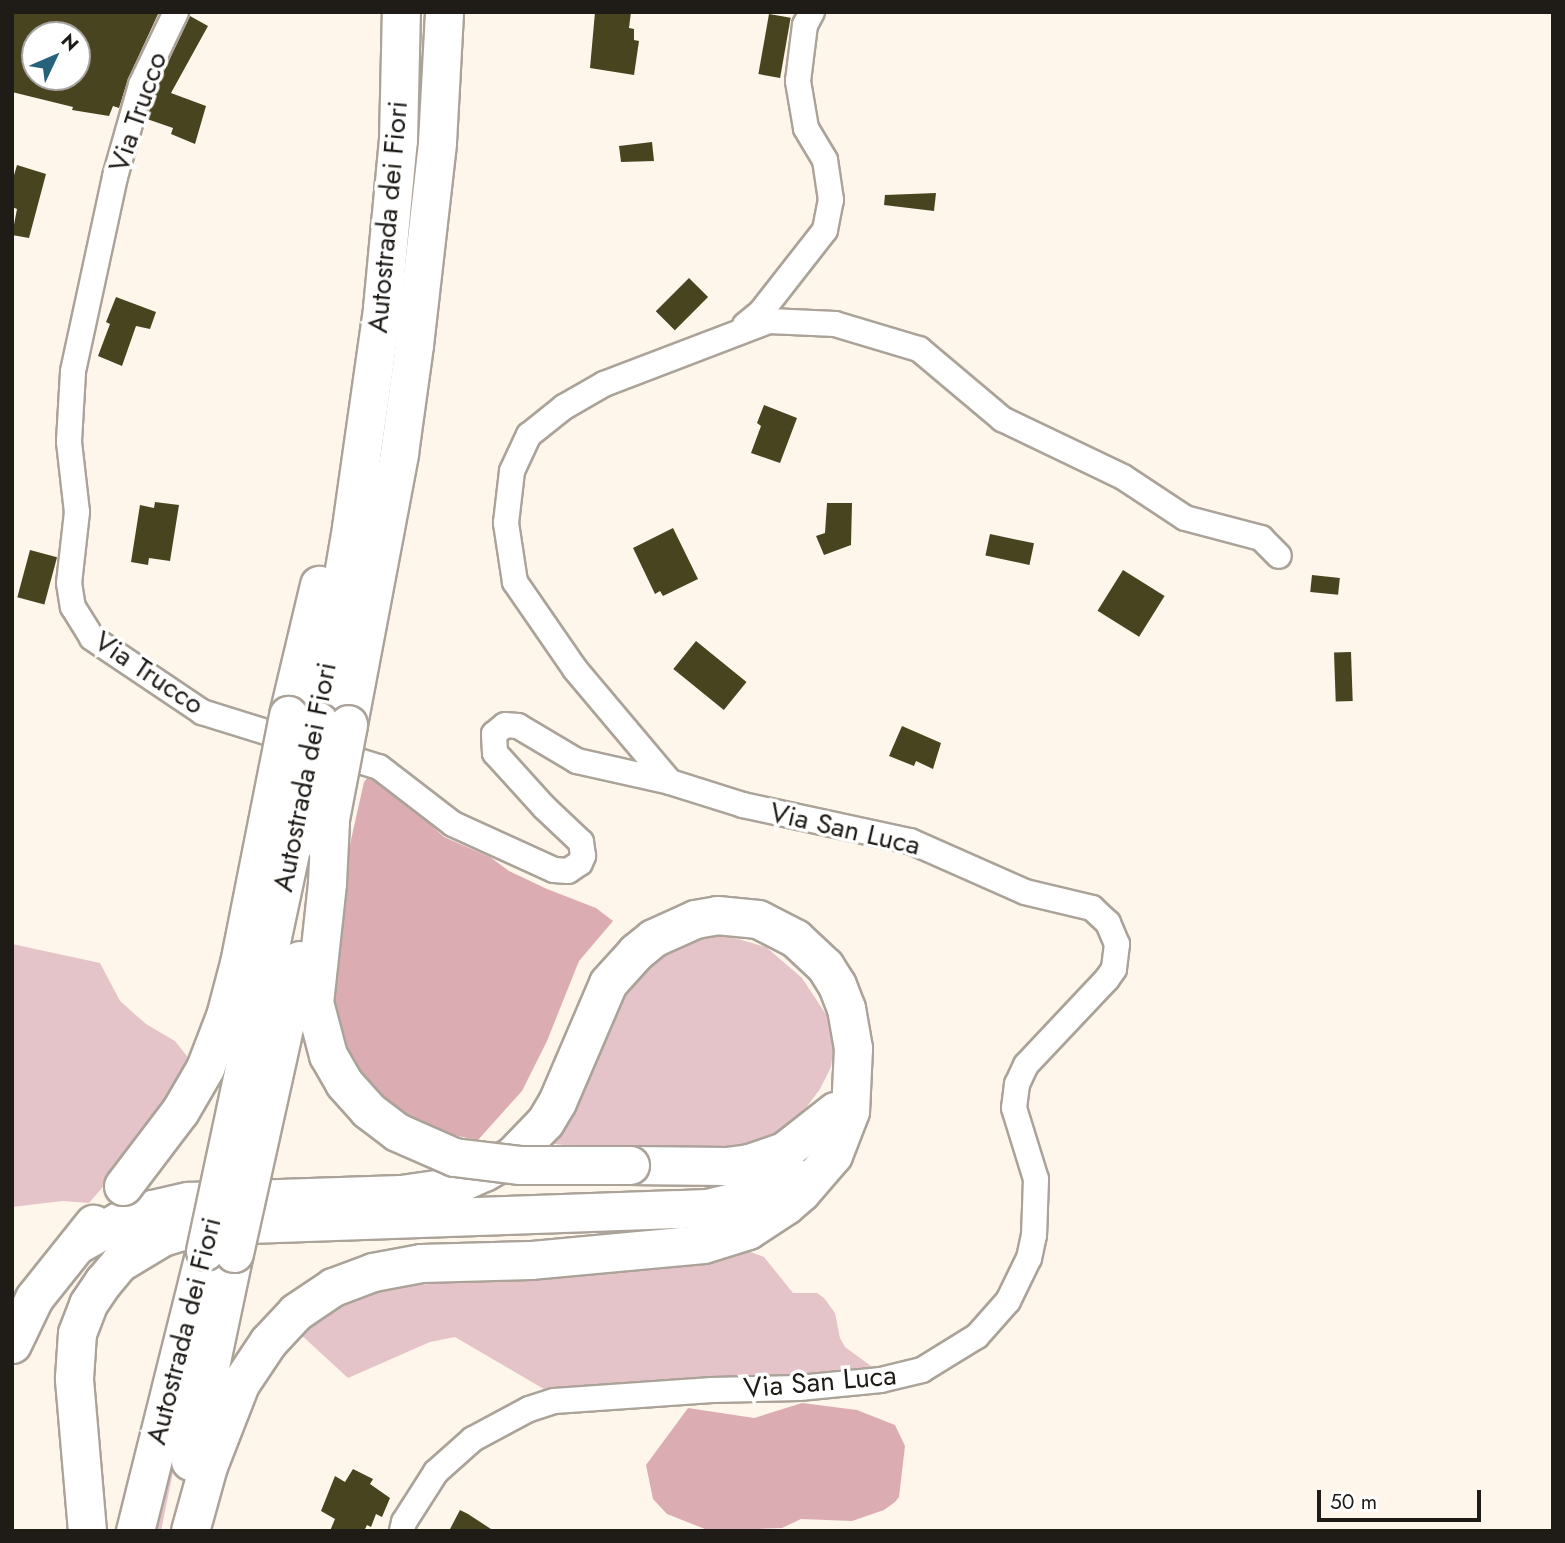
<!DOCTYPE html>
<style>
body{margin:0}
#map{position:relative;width:1565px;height:1543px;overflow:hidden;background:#fef5eb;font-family:Jost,sans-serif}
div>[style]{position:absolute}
.green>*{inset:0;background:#e5c4c9}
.forest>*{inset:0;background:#dbadb3}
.building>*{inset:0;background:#494420;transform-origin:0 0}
.roads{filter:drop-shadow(2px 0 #aba399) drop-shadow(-2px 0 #aba399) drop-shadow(0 2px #aba399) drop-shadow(0 -2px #aba399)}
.minor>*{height:24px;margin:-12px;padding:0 12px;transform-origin:12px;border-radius:12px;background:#fff}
.highway>*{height:37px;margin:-18.5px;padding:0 18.5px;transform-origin:18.5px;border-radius:18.5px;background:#fff}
.bridges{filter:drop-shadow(2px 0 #aba399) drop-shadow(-2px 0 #aba399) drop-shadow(0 2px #aba399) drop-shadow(0 -2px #aba399)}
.highway-bridge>*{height:37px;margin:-18.5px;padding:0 18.5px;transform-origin:18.5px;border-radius:18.5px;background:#fff}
span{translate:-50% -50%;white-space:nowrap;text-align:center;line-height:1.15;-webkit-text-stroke:7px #fff;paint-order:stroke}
.street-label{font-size:28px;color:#1f1c18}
.frame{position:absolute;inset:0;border:14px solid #1f1c18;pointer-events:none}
.north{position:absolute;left:21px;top:21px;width:70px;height:70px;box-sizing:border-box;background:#fff;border:2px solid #a5a4a3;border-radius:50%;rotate:46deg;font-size:19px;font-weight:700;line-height:28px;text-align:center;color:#1f1c18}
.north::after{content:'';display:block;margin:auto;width:24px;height:32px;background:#26637a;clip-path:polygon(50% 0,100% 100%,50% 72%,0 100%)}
.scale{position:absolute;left:1317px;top:1490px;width:164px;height:32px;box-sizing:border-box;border:4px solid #1f1c18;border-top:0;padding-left:9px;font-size:21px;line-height:24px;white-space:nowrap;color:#1f1c18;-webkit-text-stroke:5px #fff;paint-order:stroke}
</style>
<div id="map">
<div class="green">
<i style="clip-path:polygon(717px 933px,766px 947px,802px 978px,829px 1019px,834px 1043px,831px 1067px,820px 1089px,797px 1120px,769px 1140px,745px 1150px,623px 1152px,547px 1143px,624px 987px,679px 938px)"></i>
<i style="clip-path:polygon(12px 944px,100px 963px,120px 1001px,146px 1024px,175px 1041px,190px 1060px,147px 1136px,89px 1203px,62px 1201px,12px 1207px)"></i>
<i style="clip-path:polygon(748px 1251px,764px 1257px,793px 1293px,817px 1293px,824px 1298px,835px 1313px,840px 1338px,845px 1347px,875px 1369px,786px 1379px,732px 1377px,549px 1392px,455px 1337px,430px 1342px,348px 1378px,298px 1332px,340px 1303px,380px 1289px)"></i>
<i style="clip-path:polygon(167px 1467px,174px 1467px,161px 1531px,151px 1531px)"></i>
</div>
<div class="forest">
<i style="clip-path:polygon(369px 776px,388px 786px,444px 837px,490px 857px,509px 871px,547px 889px,596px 908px,613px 921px,579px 961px,547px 1041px,522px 1091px,478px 1140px,428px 1130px,406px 1119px,368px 1087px,344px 1043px,327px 996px,344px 871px,364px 782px)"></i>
<i style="clip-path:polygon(802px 1403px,857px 1410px,895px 1425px,905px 1446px,899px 1497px,895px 1502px,884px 1510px,852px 1521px,801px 1519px,782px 1528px,710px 1531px,667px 1514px,653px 1499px,646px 1465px,688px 1408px,754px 1418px)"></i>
</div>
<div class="building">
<i style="clip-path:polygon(evenodd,12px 12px,159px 12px,128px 79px,119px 108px,113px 106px,109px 116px,72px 110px,73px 107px,12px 92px,12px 12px,35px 35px,77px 35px,77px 77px,35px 77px,35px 35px)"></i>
<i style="clip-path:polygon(595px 12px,631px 12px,629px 28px,634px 29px,634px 40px,639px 41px,634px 75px,590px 68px)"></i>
<i style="left:769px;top:14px;width:22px;height:61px;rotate:10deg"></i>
<i style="clip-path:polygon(190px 16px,208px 26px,171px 93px,206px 106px,195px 144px,171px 134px,173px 128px,147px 119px,155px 90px)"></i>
<i style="clip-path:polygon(652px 142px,654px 161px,621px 162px,619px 146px)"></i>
<i style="clip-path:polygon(17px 165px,46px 174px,29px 238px,12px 235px,17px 209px,12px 207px,12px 182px)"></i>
<i style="clip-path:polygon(936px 193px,934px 211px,884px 205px,885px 195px)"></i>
<i style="left:689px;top:278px;width:27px;height:47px;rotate:45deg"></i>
<i style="clip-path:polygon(116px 297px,156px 312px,150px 329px,136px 326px,122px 366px,98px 356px,110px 324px,106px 322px)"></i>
<i style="clip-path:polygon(764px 405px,797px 418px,780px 463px,751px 453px,761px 426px,757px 423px)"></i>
<i style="clip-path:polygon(155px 502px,179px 505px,170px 561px,149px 558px,148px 565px,131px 562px,140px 505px,154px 508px)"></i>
<i style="clip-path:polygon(827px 503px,852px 503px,851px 545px,824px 555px,816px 536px,825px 533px)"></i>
<i style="clip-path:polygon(673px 528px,698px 579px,663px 596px,660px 591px,655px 594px,633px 548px)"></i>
<i style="left:990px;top:534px;width:45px;height:22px;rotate:12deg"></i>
<i style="left:30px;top:550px;width:28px;height:49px;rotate:15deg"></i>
<i style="left:1123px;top:570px;width:49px;height:48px;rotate:32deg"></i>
<i style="left:1312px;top:575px;width:28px;height:17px;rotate:6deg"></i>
<i style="left:696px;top:641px;width:65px;height:36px;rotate:39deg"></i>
<i style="left:1351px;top:652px;width:49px;height:17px;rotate:88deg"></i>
<i style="clip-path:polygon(902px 726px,941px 743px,933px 769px,916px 761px,914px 766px,889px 756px)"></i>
<i style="clip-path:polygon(353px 1469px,373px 1479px,370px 1484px,390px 1498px,382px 1517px,376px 1514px,371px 1527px,367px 1525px,364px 1531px,330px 1531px,335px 1519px,321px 1511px,335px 1476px,345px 1482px)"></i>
<i style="clip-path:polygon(460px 1510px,468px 1514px,494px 1531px,449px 1531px)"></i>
</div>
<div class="roads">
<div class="minor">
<i style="left:176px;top:12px;width:81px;rotate:115.6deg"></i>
<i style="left:141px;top:85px;width:96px;rotate:105.8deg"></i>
<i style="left:115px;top:177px;width:199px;rotate:102.2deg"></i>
<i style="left:73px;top:372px;width:70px;rotate:93.3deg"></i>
<i style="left:69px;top:442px;width:70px;rotate:83.5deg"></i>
<i style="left:77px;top:512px;width:71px;rotate:96.4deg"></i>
<i style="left:69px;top:583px;width:24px;rotate:81deg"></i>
<i style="left:73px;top:607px;width:36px;rotate:58deg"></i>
<i style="left:92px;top:638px;width:133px;rotate:33.9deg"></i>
<i style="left:202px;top:712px;width:185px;rotate:17.3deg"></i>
<i style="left:379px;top:767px;width:93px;rotate:37.6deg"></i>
<i style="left:453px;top:824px;width:111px;rotate:24.5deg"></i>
<i style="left:554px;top:870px;width:14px;rotate:4deg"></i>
<i style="left:568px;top:871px;width:14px;rotate:-34deg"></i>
<i style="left:580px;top:863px;width:8px;rotate:-67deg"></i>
<i style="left:583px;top:856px;width:14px;rotate:-98deg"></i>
<i style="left:581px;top:842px;width:51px;rotate:-136.6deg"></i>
<i style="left:544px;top:807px;width:73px;rotate:-132.2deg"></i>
<i style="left:495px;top:753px;width:19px;rotate:-93deg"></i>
<i style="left:494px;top:734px;width:14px;rotate:-39deg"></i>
<i style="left:505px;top:725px;width:13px;rotate:4deg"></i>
<i style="left:518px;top:726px;width:69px;rotate:30.7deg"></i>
<i style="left:577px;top:761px;width:95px;rotate:12.7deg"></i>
<i style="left:670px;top:782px;width:77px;rotate:17.5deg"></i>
<i style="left:743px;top:805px;width:171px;rotate:12.2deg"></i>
<i style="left:910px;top:841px;width:126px;rotate:23.9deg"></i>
<i style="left:1025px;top:892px;width:69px;rotate:13.4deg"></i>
<i style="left:1092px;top:908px;width:22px;rotate:43deg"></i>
<i style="left:1108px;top:923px;width:23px;rotate:67deg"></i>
<i style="left:1117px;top:944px;width:25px;rotate:97deg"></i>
<i style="left:1114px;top:969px;width:12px;rotate:125deg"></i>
<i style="left:1107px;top:979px;width:118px;rotate:133.3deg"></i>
<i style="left:1026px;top:1065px;width:21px;rotate:115deg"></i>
<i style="left:1017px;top:1084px;width:24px;rotate:97deg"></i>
<i style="left:1014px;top:1108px;width:74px;rotate:72.8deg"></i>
<i style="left:1036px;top:1179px;width:56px;rotate:92deg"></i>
<i style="left:1034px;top:1235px;width:24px;rotate:102deg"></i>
<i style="left:1029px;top:1258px;width:48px;rotate:116deg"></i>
<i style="left:1008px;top:1301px;width:47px;rotate:131.5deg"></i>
<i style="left:977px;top:1336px;width:65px;rotate:148.3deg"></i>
<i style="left:922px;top:1370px;width:42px;rotate:166.3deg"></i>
<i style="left:881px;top:1380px;width:82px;rotate:174.4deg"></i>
<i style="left:799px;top:1388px;width:87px;rotate:178.7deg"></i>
<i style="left:712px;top:1390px;width:158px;rotate:176deg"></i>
<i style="left:554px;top:1401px;width:26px;rotate:162deg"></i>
<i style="left:529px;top:1409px;width:64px;rotate:151.8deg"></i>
<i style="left:473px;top:1439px;width:50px;rotate:138.3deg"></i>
<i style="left:436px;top:1472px;width:59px;rotate:122.6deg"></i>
<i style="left:404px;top:1522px;width:9px;rotate:103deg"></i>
<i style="left:745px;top:325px;width:21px;rotate:-39deg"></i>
<i style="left:761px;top:312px;width:104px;rotate:-52deg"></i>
<i style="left:825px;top:230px;width:31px;rotate:-79deg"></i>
<i style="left:831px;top:200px;width:40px;rotate:-98.5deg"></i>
<i style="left:825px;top:160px;width:37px;rotate:-121deg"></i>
<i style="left:806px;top:128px;width:48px;rotate:-99.7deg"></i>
<i style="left:798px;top:81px;width:56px;rotate:-82.9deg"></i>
<i style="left:805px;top:25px;width:15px;rotate:-62deg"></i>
<i style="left:670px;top:782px;width:148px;rotate:-130.1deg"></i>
<i style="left:575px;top:669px;width:106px;rotate:-124.6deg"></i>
<i style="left:515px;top:582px;width:60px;rotate:-98.7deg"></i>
<i style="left:506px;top:523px;width:52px;rotate:-83.4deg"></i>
<i style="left:512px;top:471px;width:40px;rotate:-65deg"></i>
<i style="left:529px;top:435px;width:45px;rotate:-38.7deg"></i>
<i style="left:564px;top:407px;width:46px;rotate:-29.9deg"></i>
<i style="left:604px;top:384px;width:177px;rotate:-20.9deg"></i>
<i style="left:769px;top:321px;width:66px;rotate:2.6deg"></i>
<i style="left:835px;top:324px;width:88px;rotate:16.6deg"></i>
<i style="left:919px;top:349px;width:109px;rotate:40.1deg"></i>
<i style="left:1002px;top:419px;width:134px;rotate:25.6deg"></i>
<i style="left:1123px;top:477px;width:74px;rotate:33.5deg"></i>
<i style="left:1185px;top:518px;width:79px;rotate:14.7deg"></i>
<i style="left:1261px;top:538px;width:25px;rotate:45deg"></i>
</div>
<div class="highway">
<i style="left:288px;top:715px;width:134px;rotate:-76.6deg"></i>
<i style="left:318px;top:721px;width:197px;rotate:-80.3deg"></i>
<i style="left:351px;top:527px;width:221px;rotate:-81.9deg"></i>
<i style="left:382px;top:308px;width:169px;rotate:-84.6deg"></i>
<i style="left:398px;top:140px;width:128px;rotate:-88.7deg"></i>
<i style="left:348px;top:724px;width:276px;rotate:-79.3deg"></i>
<i style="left:399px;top:453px;width:109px;rotate:-82.1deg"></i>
<i style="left:414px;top:345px;width:204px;rotate:-83.5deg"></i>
<i style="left:437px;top:142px;width:130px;rotate:-86.9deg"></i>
<i style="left:630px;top:1165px;width:96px;rotate:0.6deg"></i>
<i style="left:726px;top:1166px;width:23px;rotate:-7deg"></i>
<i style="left:749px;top:1163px;width:37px;rotate:-19deg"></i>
<i style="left:784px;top:1151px;width:65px;rotate:-38.1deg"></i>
<i style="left:78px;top:1244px;width:47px;rotate:-29.3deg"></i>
<i style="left:119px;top:1221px;width:35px;rotate:-20deg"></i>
<i style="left:152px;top:1209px;width:37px;rotate:-13deg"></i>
<i style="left:188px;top:1201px;width:213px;rotate:-1.9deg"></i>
<i style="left:401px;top:1194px;width:49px;rotate:-8.1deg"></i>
<i style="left:450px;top:1187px;width:37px;rotate:-24deg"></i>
<i style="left:484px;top:1172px;width:32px;rotate:-30deg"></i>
<i style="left:512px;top:1156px;width:47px;rotate:-45.9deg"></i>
<i style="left:545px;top:1122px;width:23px;rotate:-59deg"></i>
<i style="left:557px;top:1102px;width:129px;rotate:-66.8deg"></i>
<i style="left:608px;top:983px;width:42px;rotate:-47.9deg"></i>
<i style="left:636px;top:952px;width:22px;rotate:-39deg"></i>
<i style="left:653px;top:938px;width:46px;rotate:-24.3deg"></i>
<i style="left:695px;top:919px;width:22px;rotate:-10deg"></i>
<i style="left:717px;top:915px;width:41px;rotate:5.6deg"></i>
<i style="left:758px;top:919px;width:42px;rotate:27.2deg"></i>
<i style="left:795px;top:938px;width:41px;rotate:43deg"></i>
<i style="left:825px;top:966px;width:22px;rotate:58deg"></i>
<i style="left:837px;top:985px;width:25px;rotate:69deg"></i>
<i style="left:846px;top:1008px;width:41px;rotate:80.1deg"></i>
<i style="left:853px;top:1048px;width:63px;rotate:92.7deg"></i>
<i style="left:850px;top:1111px;width:47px;rotate:111.1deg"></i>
<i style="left:833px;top:1155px;width:49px;rotate:130.9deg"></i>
<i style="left:801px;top:1192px;width:20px;rotate:139deg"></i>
<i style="left:786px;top:1205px;width:45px;rotate:146.7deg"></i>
<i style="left:748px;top:1230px;width:47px;rotate:162.7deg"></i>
<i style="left:703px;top:1244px;width:174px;rotate:174.7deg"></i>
<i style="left:530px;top:1260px;width:109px;rotate:178.4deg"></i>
<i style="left:421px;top:1263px;width:49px;rotate:169.4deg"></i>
<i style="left:373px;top:1272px;width:43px;rotate:159.4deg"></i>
<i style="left:333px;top:1287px;width:45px;rotate:146deg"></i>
<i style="left:296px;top:1312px;width:41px;rotate:133deg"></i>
<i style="left:268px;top:1342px;width:50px;rotate:123.7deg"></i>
<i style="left:240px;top:1384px;width:88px;rotate:111.3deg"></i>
<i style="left:208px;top:1466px;width:67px;rotate:105.5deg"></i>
<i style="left:12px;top:1344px;width:51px;rotate:-64.4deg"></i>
<i style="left:34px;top:1298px;width:95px;rotate:-51.4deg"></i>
<i style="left:190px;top:1461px;width:213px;rotate:-78.1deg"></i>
<i style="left:87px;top:1531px;width:154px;rotate:-94.9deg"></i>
<i style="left:74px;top:1378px;width:45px;rotate:-86.2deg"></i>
<i style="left:77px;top:1333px;width:31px;rotate:-69deg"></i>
<i style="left:88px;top:1304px;width:27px;rotate:-56deg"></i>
<i style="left:103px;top:1282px;width:25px;rotate:-50deg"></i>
<i style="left:119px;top:1263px;width:50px;rotate:-31.2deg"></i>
<i style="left:162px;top:1237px;width:24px;rotate:-17deg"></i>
<i style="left:185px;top:1230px;width:64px;rotate:-5.4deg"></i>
<i style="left:249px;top:1224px;width:458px;rotate:-2deg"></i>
<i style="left:707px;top:1208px;width:47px;rotate:-13.4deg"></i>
<i style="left:753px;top:1197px;width:44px;rotate:-31.9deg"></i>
<i style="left:135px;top:1531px;width:289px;rotate:-76deg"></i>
</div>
</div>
<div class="bridges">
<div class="highway-bridge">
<i style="left:330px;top:821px;width:62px;rotate:92.8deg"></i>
<i style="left:327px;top:883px;width:120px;rotate:96.2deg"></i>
<i style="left:314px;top:1002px;width:55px;rotate:75.2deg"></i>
<i style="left:328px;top:1055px;width:32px;rotate:60deg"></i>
<i style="left:344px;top:1083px;width:36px;rotate:48deg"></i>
<i style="left:368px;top:1110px;width:36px;rotate:37deg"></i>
<i style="left:397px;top:1132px;width:62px;rotate:23.7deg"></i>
<i style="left:454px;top:1157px;width:65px;rotate:7deg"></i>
<i style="left:519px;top:1165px;width:111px"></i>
<i style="left:325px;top:845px;width:123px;rotate:-79.2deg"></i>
<i style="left:123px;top:1186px;width:94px;rotate:-52.8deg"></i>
<i style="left:180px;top:1111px;width:50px;rotate:-59.8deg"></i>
<i style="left:205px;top:1068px;width:56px;rotate:-69deg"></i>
<i style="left:225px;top:1016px;width:55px;rotate:-75.2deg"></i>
<i style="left:239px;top:963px;width:253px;rotate:-78.8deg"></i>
<i style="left:205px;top:1251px;width:542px;rotate:-77.96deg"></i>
<i style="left:234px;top:1253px;width:300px;rotate:-77.5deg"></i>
</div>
</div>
<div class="street-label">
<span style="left:138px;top:112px;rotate:-71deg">Via Trucco</span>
<span style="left:388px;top:217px;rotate:-85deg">Autostrada dei Fiori</span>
<span style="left:149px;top:673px;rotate:34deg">Via Trucco</span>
<span style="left:305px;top:777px;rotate:-79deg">Autostrada dei Fiori</span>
<span style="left:845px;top:829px;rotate:13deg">Via San Luca</span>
<span style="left:184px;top:1331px;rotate:-76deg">Autostrada dei Fiori</span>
<span style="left:820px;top:1382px;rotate:-5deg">Via San Luca</span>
</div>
<div class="frame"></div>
<div class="north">N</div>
<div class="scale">50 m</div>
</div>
